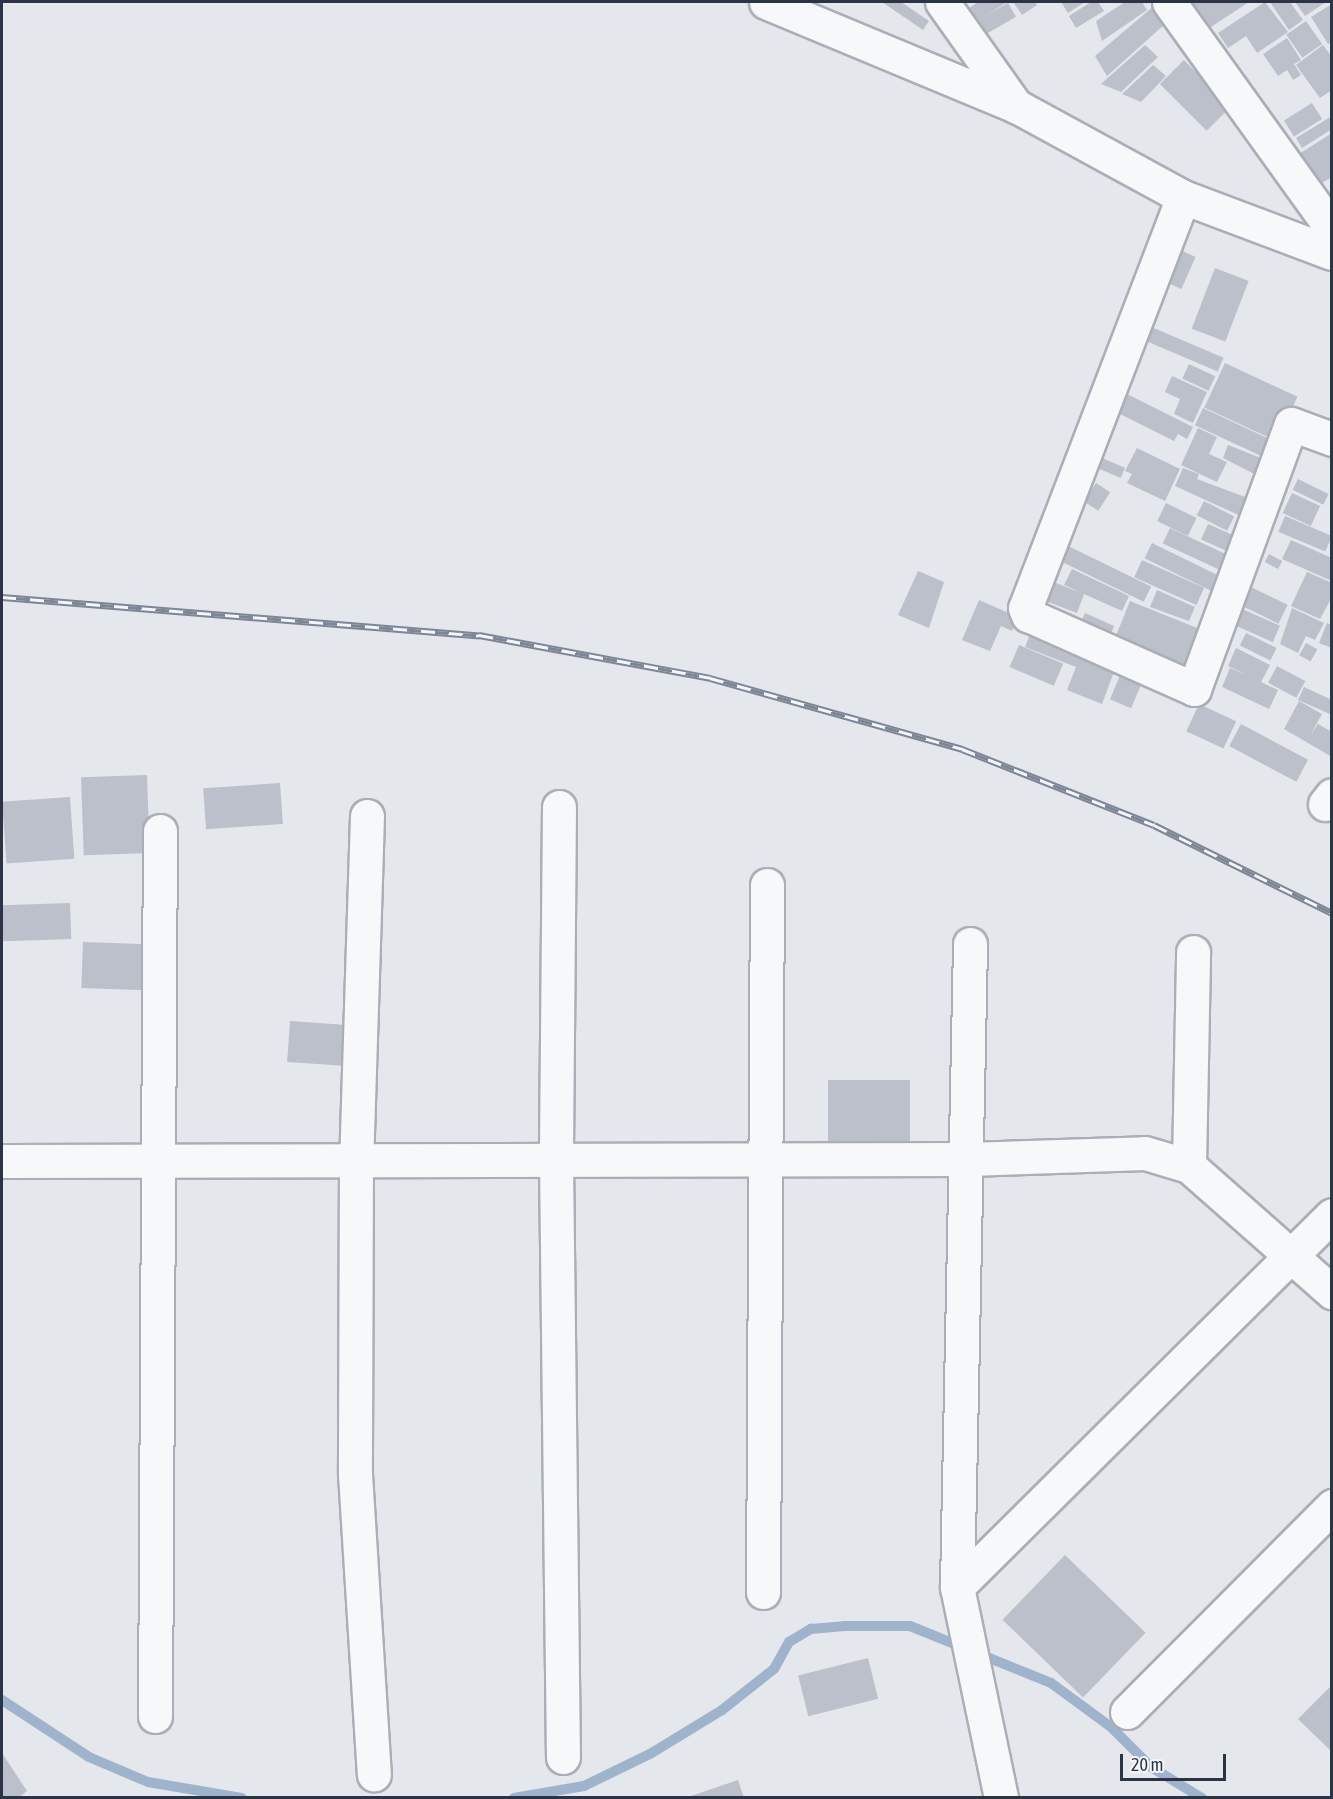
<!DOCTYPE html>
<style>
body{margin:0}
#map{position:relative;width:1333px;height:1799px;overflow:hidden;background:#e4e7ec;font-family:"Asap Condensed",sans-serif}
div>[style]{position:absolute}
.stream>*{height:10px;margin:-5px;padding:0 5px;transform-origin:5px;border-radius:5px;background:#9fb4cc}
.building>*{inset:0;background:#bbc0ca;transform-origin:0 0}
.roads{filter:drop-shadow(2px 0 #a9aeb7) drop-shadow(-2px 0 #a9aeb7) drop-shadow(0 2px #a9aeb7) drop-shadow(0 -2px #a9aeb7)}
.minor>*{height:33px;margin:-16.5px;padding:0 16.5px;transform-origin:16.5px;border-radius:16.5px;background:#f7f8fa}
.rail>*{height:7px;margin-top:-3.5px;transform-origin:0;background:repeating-linear-gradient(90deg,#f4f6f9 0 14px,#7d8696 0 28px);box-sizing:border-box;border-block:2px solid #7d8696}
span{translate:-50% -50%;white-space:nowrap;text-align:center;line-height:1.15;-webkit-text-stroke:4.5px #f4f6f9;paint-order:stroke}
.frame{position:absolute;inset:0;border:3px solid #2b3445;pointer-events:none}
.scale{position:absolute;left:1120px;top:1754px;width:106px;height:27px;box-sizing:border-box;border:3px solid #2b3445;border-top:0;padding-left:8px;font-size:18px;line-height:21px;white-space:nowrap;color:#2b3445;-webkit-text-stroke:4px #f4f6f9;paint-order:stroke}
</style>
<div id="map">
<div class="stream">
<i style="left:2px;top:1700px;width:104px;rotate:33.2deg"></i>
<i style="left:89px;top:1757px;width:64px;rotate:23deg"></i>
<i style="left:148px;top:1782px;width:95px;rotate:9.7deg"></i>
<i style="left:514px;top:1798px;width:71px;rotate:-9.7deg"></i>
<i style="left:584px;top:1786px;width:73px;rotate:-25.9deg"></i>
<i style="left:650px;top:1754px;width:84px;rotate:-31.4deg"></i>
<i style="left:722px;top:1710px;width:66px;rotate:-38.3deg"></i>
<i style="left:774px;top:1669px;width:31px;rotate:-61deg"></i>
<i style="left:789px;top:1642px;width:26px;rotate:-31deg"></i>
<i style="left:811px;top:1629px;width:33px;rotate:-5deg"></i>
<i style="left:844px;top:1626px;width:66px"></i>
<i style="left:910px;top:1626px;width:152px;rotate:22deg"></i>
<i style="left:1051px;top:1683px;width:74px;rotate:36.3deg"></i>
<i style="left:1111px;top:1727px;width:57px;rotate:45deg"></i>
<i style="left:1151px;top:1767px;width:60px;rotate:31.3deg"></i>
</div>
<div class="building">
<i style="clip-path:polygon(882px 2px,901px 2px,929px 21px,923px 30px)"></i>
<i style="clip-path:polygon(978px 2px,1004px 2px,1006px 3px,978px 21px,969px 8px)"></i>
<i style="clip-path:polygon(1013px 2px,1035px 2px,1037px 5px,1022px 15px)"></i>
<i style="clip-path:polygon(1061px 2px,1085px 2px,1068px 13px)"></i>
<i style="clip-path:polygon(1091px 2px,1098px 2px,1104px 11px,1076px 28px,1069px 16px)"></i>
<i style="clip-path:polygon(1125px 2px,1142px 2px,1147px 10px,1102px 41px,1096px 21px)"></i>
<i style="clip-path:polygon(1186px 2px,1249px 2px,1205px 31px)"></i>
<i style="clip-path:polygon(1265px 2px,1288px 32px,1257px 53px,1246px 36px,1228px 48px,1218px 33px)"></i>
<i style="clip-path:polygon(1270px 2px,1290px 2px,1303px 20px,1289px 30px)"></i>
<i style="clip-path:polygon(1295px 2px,1326px 2px,1305px 16px)"></i>
<i style="left:1008px;top:3px;width:16px;height:35px;rotate:60deg"></i>
<i style="clip-path:polygon(1332px 4px,1332px 42px,1328px 44px,1311px 17px)"></i>
<i style="clip-path:polygon(1155px 5px,1165px 24px,1107px 76px,1095px 56px)"></i>
<i style="left:1306px;top:21px;width:28px;height:24px;rotate:55deg"></i>
<i style="clip-path:polygon(1287px 38px,1301px 60px,1294px 64px,1301px 75px,1293px 80px,1287px 70px,1278px 76px,1263px 54px)"></i>
<i style="clip-path:polygon(1145px 45px,1158px 57px,1121px 92px,1101px 84px)"></i>
<i style="clip-path:polygon(1323px 45px,1332px 57px,1332px 90px,1320px 98px,1296px 65px)"></i>
<i style="left:1184px;top:60px;width:66px;height:34px;rotate:45deg"></i>
<i style="clip-path:polygon(1153px 65px,1166px 76px,1141px 102px,1122px 94px)"></i>
<i style="left:1312px;top:103px;width:19px;height:33px;rotate:58deg"></i>
<i style="clip-path:polygon(1332px 116px,1332px 129px,1302px 148px,1296px 138px)"></i>
<i style="clip-path:polygon(1332px 133px,1332px 177px,1318px 185px,1299px 154px)"></i>
<i style="left:1180px;top:250px;width:17px;height:35px;rotate:24deg"></i>
<i style="left:1215px;top:268px;width:36px;height:65px;rotate:21deg"></i>
<i style="left:1149px;top:326px;width:81px;height:15px;rotate:23deg"></i>
<i style="left:1225px;top:363px;width:80px;height:49px;rotate:25deg"></i>
<i style="left:1189px;top:364px;width:29px;height:16px;rotate:25deg"></i>
<i style="clip-path:polygon(1172px 376px,1207px 392px,1193px 423px,1174px 414px,1180px 399px,1165px 392px)"></i>
<i style="clip-path:polygon(1125px 393px,1193px 427px,1187px 439px,1178px 434px,1174px 441px,1116px 412px)"></i>
<i style="left:1203px;top:408px;width:82px;height:19px;rotate:25deg"></i>
<i style="clip-path:polygon(1198px 428px,1217px 437px,1209px 454px,1227px 462px,1217px 482px,1181px 465px)"></i>
<i style="clip-path:polygon(1228px 445px,1271px 462px,1264px 479px,1223px 458px)"></i>
<i style="clip-path:polygon(1137px 448px,1180px 469px,1165px 501px,1127px 483px,1132px 474px,1125px 471px)"></i>
<i style="left:1102px;top:458px;width:25px;height:11px;rotate:23deg"></i>
<i style="clip-path:polygon(1183px 468px,1199px 474px,1197px 479px,1253px 500px,1245px 518px,1175px 486px)"></i>
<i style="left:1298px;top:479px;width:34px;height:12px;rotate:26deg"></i>
<i style="left:1096px;top:483px;width:17px;height:22px;rotate:33deg"></i>
<i style="left:1292px;top:493px;width:31px;height:22px;rotate:25deg"></i>
<i style="left:1204px;top:501px;width:34px;height:16px;rotate:27deg"></i>
<i style="left:1166px;top:503px;width:34px;height:20px;rotate:26deg"></i>
<i style="left:1285px;top:516px;width:51px;height:17px;rotate:23deg"></i>
<i style="left:1208px;top:524px;width:35px;height:17px;rotate:24deg"></i>
<i style="left:1170px;top:528px;width:69px;height:17px;rotate:25deg"></i>
<i style="clip-path:polygon(1291px 540px,1332px 558px,1332px 581px,1282px 559px)"></i>
<i style="left:1152px;top:543px;width:79px;height:17px;rotate:26deg"></i>
<i style="left:1064px;top:544px;width:97px;height:17px;rotate:26deg"></i>
<i style="left:1269px;top:554px;width:15px;height:9px;rotate:28deg"></i>
<i style="left:1142px;top:560px;width:68px;height:19px;rotate:24deg"></i>
<i style="clip-path:polygon(1072px 569px,1129px 596px,1122px 611px,1084px 594px,1077px 613px,1043px 600px,1051px 581px,1081px 593px,1064px 585px)"></i>
<i style="clip-path:polygon(918px 571px,944px 582px,929px 628px,898px 615px)"></i>
<i style="clip-path:polygon(1307px 572px,1332px 583px,1332px 597px,1320px 619px,1291px 606px)"></i>
<i style="left:1249px;top:586px;width:43px;height:21px;rotate:26deg"></i>
<i style="clip-path:polygon(1157px 590px,1195px 607px,1189px 621px,1150px 607px)"></i>
<i style="clip-path:polygon(979px 600px,1018px 617px,1012px 631px,1001px 626px,990px 651px,962px 640px)"></i>
<i style="left:1130px;top:601px;width:81px;height:54px;rotate:22deg"></i>
<i style="left:1238px;top:607px;width:46px;height:18px;rotate:24deg"></i>
<i style="clip-path:polygon(1292px 608px,1324px 623px,1315px 640px,1306px 636px,1298px 653px,1280px 644px)"></i>
<i style="left:1085px;top:613px;width:32px;height:23px;rotate:24deg"></i>
<i style="clip-path:polygon(1327px 623px,1332px 625px,1332px 648px,1319px 643px)"></i>
<i style="clip-path:polygon(1033px 627px,1118px 661px,1102px 704px,1067px 690px,1076px 667px,1025px 647px)"></i>
<i style="left:1246px;top:633px;width:34px;height:14px;rotate:26deg"></i>
<i style="left:1306px;top:643px;width:13px;height:14px;rotate:29deg"></i>
<i style="left:1019px;top:645px;width:48px;height:24px;rotate:23deg"></i>
<i style="clip-path:polygon(1236px 648px,1270px 665px,1261px 682px,1278px 690px,1269px 709px,1222px 687px,1230px 668px,1247px 675px,1228px 666px)"></i>
<i style="left:1124px;top:666px;width:23px;height:36px;rotate:23deg"></i>
<i style="left:1277px;top:666px;width:32px;height:19px;rotate:28deg"></i>
<i style="clip-path:polygon(1304px 687px,1332px 700px,1332px 715px,1298px 700px)"></i>
<i style="clip-path:polygon(1299px 701px,1322px 714px,1311px 734px,1318px 724px,1332px 732px,1332px 757px,1284px 729px)"></i>
<i style="left:1199px;top:704px;width:41px;height:30px;rotate:25deg"></i>
<i style="left:1241px;top:724px;width:76px;height:25px;rotate:28deg"></i>
<i style="left:147px;top:775px;width:78px;height:66px;rotate:88deg"></i>
<i style="left:280px;top:783px;width:41px;height:77px;rotate:86deg"></i>
<i style="left:70px;top:797px;width:62px;height:68px;rotate:86deg"></i>
<i style="left:70px;top:903px;width:36px;height:68px;rotate:88deg"></i>
<i style="left:83px;top:942px;width:65px;height:46px;rotate:2deg"></i>
<i style="left:290px;top:1021px;width:64px;height:41px;rotate:4deg"></i>
<i style="left:828px;top:1080px;width:82px;height:74px"></i>
<i style="left:1065px;top:1555px;width:112px;height:90px;rotate:44deg"></i>
<i style="left:868px;top:1658px;width:42px;height:72px;rotate:76deg"></i>
<i style="clip-path:polygon(1332px 1685px,1332px 1752px,1298px 1719px)"></i>
<i style="clip-path:polygon(2px 1753px,27px 1791px,18px 1798px,2px 1798px)"></i>
<i style="clip-path:polygon(738px 1780px,744px 1798px,688px 1798px,688px 1797px)"></i>
</div>
<div class="roads">
<div class="minor">
<i style="left:766px;top:2px;width:271px;rotate:22.6deg"></i>
<i style="left:1016px;top:106px;width:190px;rotate:28.6deg"></i>
<i style="left:1183px;top:197px;width:159px;rotate:20.6deg"></i>
<i style="left:942px;top:2px;width:128px;rotate:54.6deg"></i>
<i style="left:1169px;top:2px;width:279px;rotate:54.3deg"></i>
<i style="left:1183px;top:197px;width:440px;rotate:111deg"></i>
<i style="left:1025px;top:608px;width:8px;rotate:67deg"></i>
<i style="left:1028px;top:615px;width:182px;rotate:24deg"></i>
<i style="left:1194px;top:689px;width:282px;rotate:-69.9deg"></i>
<i style="left:1291px;top:424px;width:44px;rotate:20.1deg"></i>
<i style="left:1325px;top:804px;width:11px;rotate:-52deg"></i>
<i style="left:559px;top:807px;width:354px;rotate:90.5deg"></i>
<i style="left:556px;top:1161px;width:596px;rotate:89.33deg"></i>
<i style="left:367px;top:816px;width:346px;rotate:91.8deg"></i>
<i style="left:356px;top:1162px;width:312px;rotate:90.2deg"></i>
<i style="left:355px;top:1474px;width:301px;rotate:86.4deg"></i>
<i style="left:970px;top:944px;width:643px;rotate:91.16deg"></i>
<i style="left:957px;top:1587px;width:216px;rotate:78.2deg"></i>
<i style="left:2px;top:1161px;width:966px;rotate:-0.12deg"></i>
<i style="left:968px;top:1159px;width:177px;rotate:-1.9deg"></i>
<i style="left:1145px;top:1153px;width:46px;rotate:16.5deg"></i>
<i style="left:1189px;top:1166px;width:191px;rotate:41.4deg"></i>
<i style="left:1189px;top:1166px;width:214px;rotate:-88.9deg"></i>
<i style="left:957px;top:1587px;width:528px;rotate:-44.77deg"></i>
<i style="left:763px;top:1592px;width:707px;rotate:-89.68deg"></i>
<i style="left:1127px;top:1712px;width:291px;rotate:-45.1deg"></i>
<i style="left:155px;top:1716px;width:885px;rotate:-89.68deg"></i>
</div>
</div>
<div class="rail">
<i style="left:2px;top:597px;width:479px;rotate:4.6deg"></i>
<i style="left:479px;top:635px;width:235px;rotate:10.5deg"></i>
<i style="left:710px;top:678px;width:262px;rotate:15.7deg"></i>
<i style="left:962px;top:749px;width:206px;rotate:21.6deg"></i>
<i style="left:1154px;top:825px;width:199px;rotate:26.3deg"></i>
</div>
<div class="frame"></div>
<div class="scale">20 m</div>
</div>
